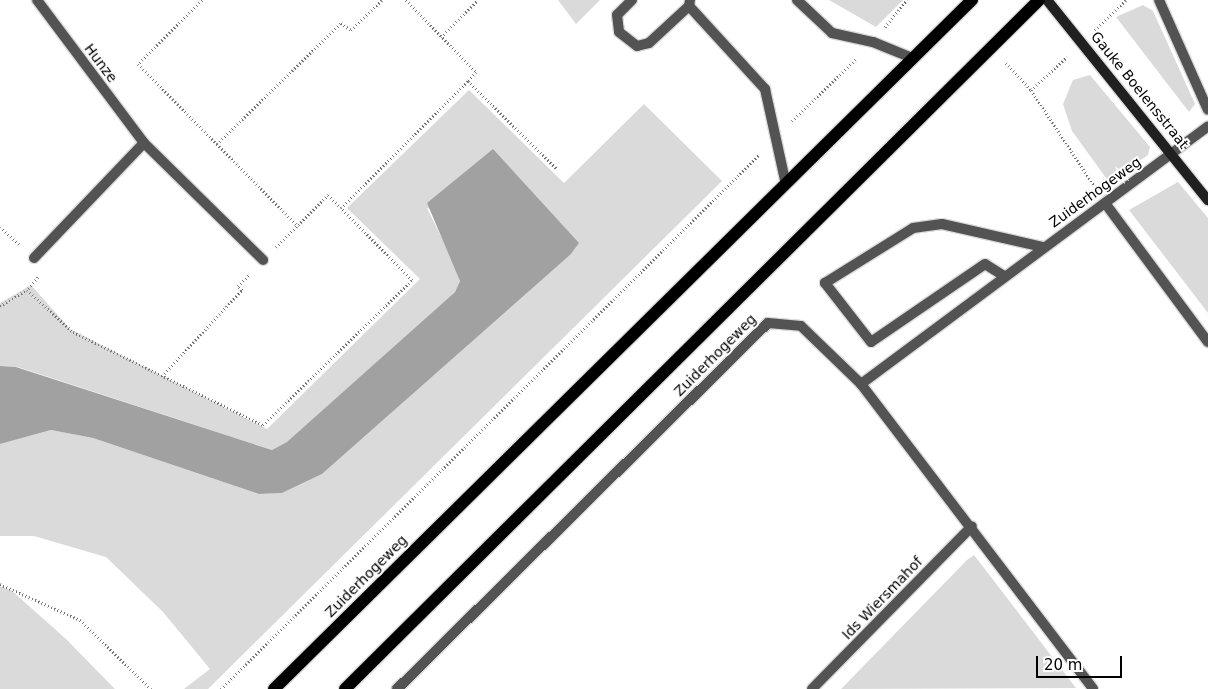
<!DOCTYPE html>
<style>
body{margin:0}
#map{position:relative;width:1208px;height:689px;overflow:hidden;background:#fff;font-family:"DejaVu Sans",sans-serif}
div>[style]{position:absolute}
.green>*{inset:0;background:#dadada}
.water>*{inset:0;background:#a1a1a1}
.path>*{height:3px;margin-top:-1.5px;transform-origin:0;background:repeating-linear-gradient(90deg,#757575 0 1px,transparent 0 3.5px)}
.roads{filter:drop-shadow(1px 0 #dbdbdb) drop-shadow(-1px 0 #dbdbdb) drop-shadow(0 1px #dbdbdb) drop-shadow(0 -1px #dbdbdb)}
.lane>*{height:10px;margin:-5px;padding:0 5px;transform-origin:5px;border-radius:5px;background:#535353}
.street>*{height:10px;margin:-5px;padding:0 5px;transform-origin:5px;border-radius:5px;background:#535353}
.secondary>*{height:10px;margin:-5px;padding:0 5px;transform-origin:5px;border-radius:5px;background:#202020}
.primary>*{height:12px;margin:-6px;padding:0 6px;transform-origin:6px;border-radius:6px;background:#000}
span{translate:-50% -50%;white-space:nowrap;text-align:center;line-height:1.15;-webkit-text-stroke:4px #fff;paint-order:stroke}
.street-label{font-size:14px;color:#000}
.scale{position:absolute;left:1036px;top:656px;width:86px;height:22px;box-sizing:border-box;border:2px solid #000;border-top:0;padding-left:6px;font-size:15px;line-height:18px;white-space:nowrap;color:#000;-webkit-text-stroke:4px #fff;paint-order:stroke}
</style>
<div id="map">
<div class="green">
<i style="clip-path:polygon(558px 0,600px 0,576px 24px)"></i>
<i style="clip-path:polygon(829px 0,903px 0,876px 27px)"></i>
<i style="clip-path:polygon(1143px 5px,1153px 11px,1195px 104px,1189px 112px,1116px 17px)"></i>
<i style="clip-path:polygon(1090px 75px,1150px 147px,1148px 155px,1109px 182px,1072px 131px,1063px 104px,1073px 80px)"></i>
<i style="clip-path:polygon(469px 90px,564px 183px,644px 104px,722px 181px,208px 689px,184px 689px,210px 669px,163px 612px,106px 557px,34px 536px,0 536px,0 444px,51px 430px,93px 438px,259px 494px,282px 493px,322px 474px,570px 255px,427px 208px,453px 261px,460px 281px,455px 292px,288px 442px,272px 450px,18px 367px,0 366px,0 303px,31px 285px,70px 329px,267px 429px,420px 279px,347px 208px)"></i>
<i style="clip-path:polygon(1178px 182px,1208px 218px,1208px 313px,1129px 210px)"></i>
<i style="clip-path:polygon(974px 555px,1076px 688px,841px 689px,967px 560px)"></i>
<i style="clip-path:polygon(0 586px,12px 591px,66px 639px,115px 689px,0 689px)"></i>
</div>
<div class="water">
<i style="clip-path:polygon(493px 149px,579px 243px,570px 255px,322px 474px,282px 493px,259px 494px,93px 438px,51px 430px,0 444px,0 366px,16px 367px,272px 450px,287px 442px,455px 292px,460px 281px,427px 203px)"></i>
</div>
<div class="path">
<i style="left:202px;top:0;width:91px;rotate:135deg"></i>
<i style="left:138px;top:64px;width:228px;rotate:45.4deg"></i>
<i style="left:406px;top:0;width:100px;rotate:45.8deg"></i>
<i style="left:476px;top:72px;width:12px;rotate:132deg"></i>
<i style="left:885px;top:27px;width:35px;rotate:-51deg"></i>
<i style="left:1095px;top:30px;width:43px;rotate:-44.1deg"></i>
<i style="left:441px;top:37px;width:52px;rotate:-45deg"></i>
<i style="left:1006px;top:63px;width:37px;rotate:47deg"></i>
<i style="left:1031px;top:90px;width:116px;rotate:56.6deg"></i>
<i style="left:1031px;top:90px;width:49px;rotate:-42.5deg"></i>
<i style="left:792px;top:121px;width:89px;rotate:-44.1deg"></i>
<i style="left:217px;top:144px;width:173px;rotate:-44.3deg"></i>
<i style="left:341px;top:23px;width:12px;rotate:35deg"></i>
<i style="left:351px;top:30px;width:43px;rotate:-44.1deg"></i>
<i style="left:0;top:227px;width:27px;rotate:42deg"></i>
<i style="left:276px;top:247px;width:74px;rotate:-45deg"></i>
<i style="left:328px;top:195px;width:18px;rotate:45deg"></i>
<i style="left:38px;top:277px;width:17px;rotate:130deg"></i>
<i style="left:27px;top:290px;width:62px;rotate:42.4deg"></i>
<i style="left:73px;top:332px;width:212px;rotate:26.1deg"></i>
<i style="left:263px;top:425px;width:208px;rotate:-44.2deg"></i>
<i style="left:412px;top:280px;width:101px;rotate:-134.6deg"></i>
<i style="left:341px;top:208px;width:180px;rotate:-45deg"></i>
<i style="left:468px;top:81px;width:125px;rotate:44.7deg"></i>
<i style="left:0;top:306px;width:31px;rotate:-31deg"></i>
<i style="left:162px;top:376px;width:117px;rotate:-47.1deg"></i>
<i style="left:242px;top:290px;width:6px;rotate:-135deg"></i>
<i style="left:238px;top:286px;width:16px;rotate:-45deg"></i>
<i style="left:0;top:584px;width:88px;rotate:24.2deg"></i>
<i style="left:80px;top:620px;width:99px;rotate:44.2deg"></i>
<i style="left:221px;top:689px;width:759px;rotate:-44.79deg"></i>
</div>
<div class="roads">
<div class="lane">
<i style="left:632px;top:0;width:21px;rotate:135deg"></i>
<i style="left:617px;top:15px;width:17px;rotate:83deg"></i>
<i style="left:619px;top:32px;width:23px;rotate:38deg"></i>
<i style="left:637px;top:46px;width:12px;rotate:-14deg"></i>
<i style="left:649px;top:43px;width:54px;rotate:-42.8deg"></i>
<i style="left:690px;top:0;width:6px;rotate:99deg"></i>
<i style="left:689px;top:6px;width:113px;rotate:47.5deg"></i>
<i style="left:765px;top:89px;width:93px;rotate:77.6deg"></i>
<i style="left:797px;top:0;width:48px;rotate:43.3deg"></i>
<i style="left:832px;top:33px;width:42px;rotate:12.4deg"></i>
<i style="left:873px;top:42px;width:42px;rotate:22.3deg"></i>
<i style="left:1004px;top:276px;width:22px;rotate:-148deg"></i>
<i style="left:985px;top:264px;width:138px;rotate:145.6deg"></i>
<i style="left:871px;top:342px;width:75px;rotate:-127.9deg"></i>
<i style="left:825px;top:283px;width:104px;rotate:-32deg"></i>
<i style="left:913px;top:228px;width:29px;rotate:-8deg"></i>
<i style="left:942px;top:224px;width:104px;rotate:12.8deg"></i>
</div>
<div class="street">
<i style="left:37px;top:0;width:179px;rotate:53.2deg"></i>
<i style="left:144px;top:143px;width:167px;rotate:44.5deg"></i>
<i style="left:1159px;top:0;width:120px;rotate:66deg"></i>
<i style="left:1105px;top:203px;width:173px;rotate:53.5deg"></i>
<i style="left:34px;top:258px;width:159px;rotate:-46.3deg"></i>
<i style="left:861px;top:384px;width:383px;rotate:52.7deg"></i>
<i style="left:397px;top:689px;width:521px;rotate:-44.61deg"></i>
<i style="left:768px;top:323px;width:33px;rotate:5deg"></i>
<i style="left:801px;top:326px;width:83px;rotate:44deg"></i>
<i style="left:861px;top:384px;width:432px;rotate:-36.6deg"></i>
<i style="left:812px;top:689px;width:228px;rotate:-45.5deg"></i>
</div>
<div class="secondary">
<i style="left:1047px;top:0;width:257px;rotate:51.2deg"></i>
</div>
<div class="primary">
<i style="left:274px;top:689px;width:981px;rotate:-44.63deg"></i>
<i style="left:345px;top:689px;width:978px;rotate:-44.79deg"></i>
</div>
</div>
<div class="street-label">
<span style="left:101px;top:63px;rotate:53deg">Hunze</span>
<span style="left:1140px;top:90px;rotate:51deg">Gauke Boelensstraat</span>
<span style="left:1095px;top:192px;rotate:-36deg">Zuiderhogeweg</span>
<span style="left:715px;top:355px;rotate:-45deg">Zuiderhogeweg</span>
<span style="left:366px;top:576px;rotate:-45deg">Zuiderhogeweg</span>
<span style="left:882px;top:598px;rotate:-46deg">Ids Wiersmahof</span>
</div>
<div class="scale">20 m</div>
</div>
